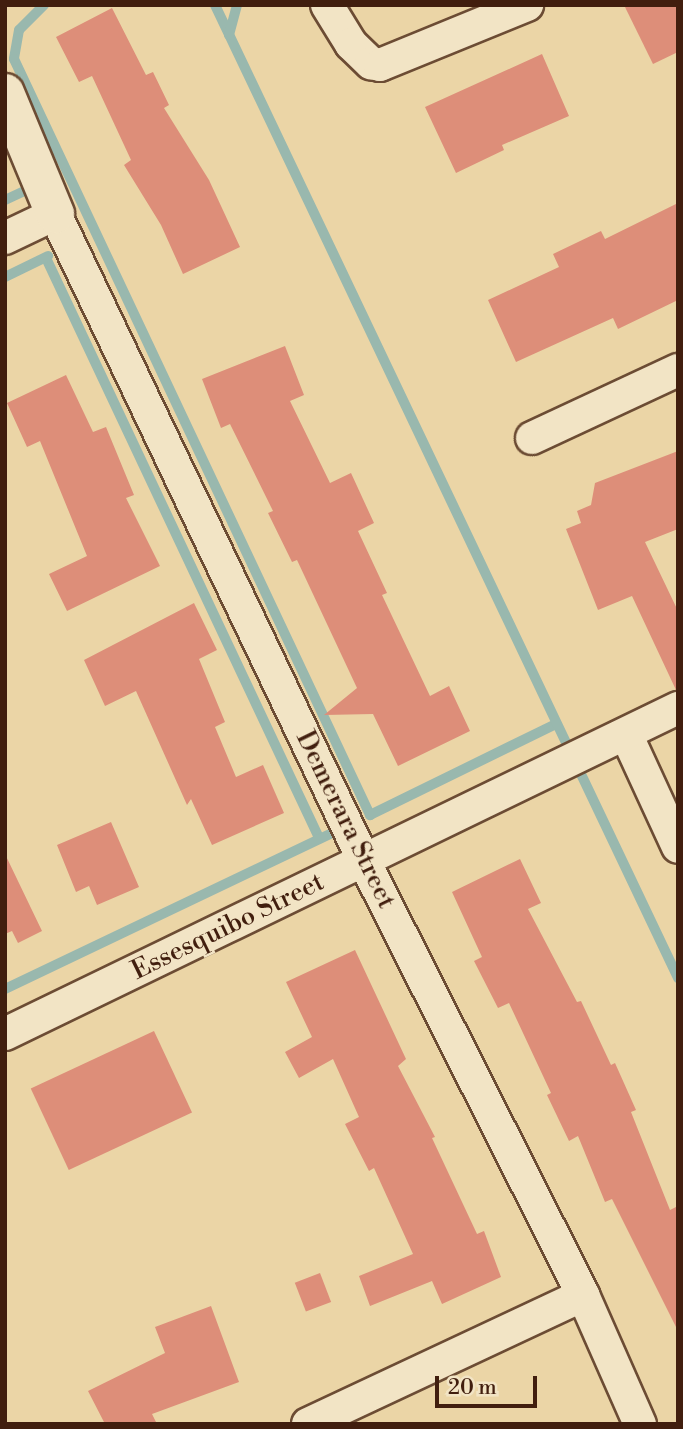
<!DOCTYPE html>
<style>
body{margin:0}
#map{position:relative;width:683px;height:1429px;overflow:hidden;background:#ebd5a6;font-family:"Libre Bodoni",serif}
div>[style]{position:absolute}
.stream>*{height:10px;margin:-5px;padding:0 5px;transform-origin:5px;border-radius:5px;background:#99b8ae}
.building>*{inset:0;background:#dd8e79;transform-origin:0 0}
.roads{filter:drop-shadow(2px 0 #6c4c34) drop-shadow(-2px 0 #6c4c34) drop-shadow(0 2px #6c4c34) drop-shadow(0 -2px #6c4c34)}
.street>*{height:32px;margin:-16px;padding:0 16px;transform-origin:16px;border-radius:16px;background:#f2e4c5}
.secondary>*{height:38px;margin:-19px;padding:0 19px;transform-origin:19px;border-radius:19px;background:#f2e4c5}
span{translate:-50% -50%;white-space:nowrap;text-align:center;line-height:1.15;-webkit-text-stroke:5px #f2e4c5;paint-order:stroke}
.street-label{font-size:26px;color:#411e0e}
.frame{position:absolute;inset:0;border:7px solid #411e0e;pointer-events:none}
.scale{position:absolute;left:435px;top:1376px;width:102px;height:32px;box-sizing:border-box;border:4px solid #411e0e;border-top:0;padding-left:9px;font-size:21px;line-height:24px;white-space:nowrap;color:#411e0e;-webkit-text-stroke:5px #f2e4c5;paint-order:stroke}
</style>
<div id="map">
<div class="stream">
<i style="left:44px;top:5px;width:35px;rotate:135deg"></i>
<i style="left:19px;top:30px;width:29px;rotate:100deg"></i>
<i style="left:14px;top:59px;width:836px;rotate:64.78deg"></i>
<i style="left:370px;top:815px;width:207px;rotate:-26.1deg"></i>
<i style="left:215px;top:5px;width:1078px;rotate:64.55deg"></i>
<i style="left:229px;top:35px;width:31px;rotate:-75deg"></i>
<i style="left:5px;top:200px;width:35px;rotate:-25deg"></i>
<i style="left:46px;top:258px;width:641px;rotate:64.79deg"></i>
<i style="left:5px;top:277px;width:48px;rotate:-26deg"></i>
<i style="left:5px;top:989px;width:377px;rotate:-25.5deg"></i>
</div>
<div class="building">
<i style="clip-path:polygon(624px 5px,678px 5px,678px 52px,653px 64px)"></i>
<i style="clip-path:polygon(112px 8px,146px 75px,153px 72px,169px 105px,164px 108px,209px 180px,240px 247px,183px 274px,161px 225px,124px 165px,131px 160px,92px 76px,79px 82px,56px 37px)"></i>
<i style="clip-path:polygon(542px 54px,569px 116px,502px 145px,504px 150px,456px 173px,425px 107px)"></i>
<i style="clip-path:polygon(678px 203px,678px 300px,618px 329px,613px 318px,516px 362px,488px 300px,559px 267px,553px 254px,601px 231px,605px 239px)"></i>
<i style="clip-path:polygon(285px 346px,304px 395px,290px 401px,330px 483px,351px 473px,374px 523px,358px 531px,387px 593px,382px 595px,430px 696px,449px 686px,470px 731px,398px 766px,373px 714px,324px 715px,357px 688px,297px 560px,292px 562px,268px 513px,273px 511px,230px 424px,221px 428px,202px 379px)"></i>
<i style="clip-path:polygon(66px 375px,93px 432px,106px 427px,134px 495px,126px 498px,160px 566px,67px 611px,49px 574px,87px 556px,40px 441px,27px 447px,7px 403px)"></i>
<i style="clip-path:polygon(678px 451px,678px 529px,645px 542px,678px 611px,676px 690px,632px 596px,598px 610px,566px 529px,581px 523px,577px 511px,591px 505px,595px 483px)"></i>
<i style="clip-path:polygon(194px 603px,217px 650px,199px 659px,225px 722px,215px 727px,236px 777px,263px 765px,284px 813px,212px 845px,191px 799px,187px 805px,136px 691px,105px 706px,84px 660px)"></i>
<i style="clip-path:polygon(111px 822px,139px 887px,97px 905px,89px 886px,76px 892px,57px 845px)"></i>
<i style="clip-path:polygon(5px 854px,42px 931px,18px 943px,12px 931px,5px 934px)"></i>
<i style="clip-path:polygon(520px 859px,541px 903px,528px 909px,577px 1002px,581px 1001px,611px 1065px,615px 1063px,636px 1110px,631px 1112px,670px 1210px,678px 1206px,678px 1331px,612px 1199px,605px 1202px,578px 1136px,569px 1141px,547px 1095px,551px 1093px,509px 1003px,498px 1008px,474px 961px,482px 957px,452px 892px)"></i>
<i style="clip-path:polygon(355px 950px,406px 1059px,398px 1066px,435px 1137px,432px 1138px,477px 1234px,484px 1231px,501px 1277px,442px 1304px,432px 1281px,370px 1306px,359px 1276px,413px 1254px,374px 1168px,369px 1171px,345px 1124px,359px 1117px,333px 1059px,299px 1078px,285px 1052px,312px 1037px,286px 982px)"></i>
<i style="left:154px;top:1031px;width:90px;height:136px;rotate:65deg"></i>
<i style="left:320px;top:1273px;width:31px;height:27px;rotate:69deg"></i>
<i style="clip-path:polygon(211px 1306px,239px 1382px,152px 1414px,157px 1424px,105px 1424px,88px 1391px,165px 1353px,155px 1327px)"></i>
</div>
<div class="roads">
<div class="street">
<i style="left:327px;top:5px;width:46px;rotate:58.4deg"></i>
<i style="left:351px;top:44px;width:28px;rotate:44deg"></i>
<i style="left:371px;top:63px;width:9px;rotate:13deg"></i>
<i style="left:380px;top:65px;width:159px;rotate:-22.2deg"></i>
<i style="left:5px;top:238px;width:55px;rotate:-25.6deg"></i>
<i style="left:55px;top:214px;width:717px;rotate:64.47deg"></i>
<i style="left:364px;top:861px;width:486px;rotate:63.2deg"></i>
<i style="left:583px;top:1295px;width:141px;rotate:66.2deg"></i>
<i style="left:532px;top:438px;width:161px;rotate:-25deg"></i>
<i style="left:626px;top:734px;width:124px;rotate:65.3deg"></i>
<i style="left:5px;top:1034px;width:748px;rotate:-25.85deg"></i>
<i style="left:308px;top:1424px;width:304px;rotate:-25.1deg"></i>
</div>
<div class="secondary">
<i style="left:5px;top:93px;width:131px;rotate:67.5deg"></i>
</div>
</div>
<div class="street-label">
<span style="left:345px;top:820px;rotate:64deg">Demerara Street</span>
<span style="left:228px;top:927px;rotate:-26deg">Essesquibo Street</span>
</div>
<div class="frame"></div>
<div class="scale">20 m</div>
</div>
